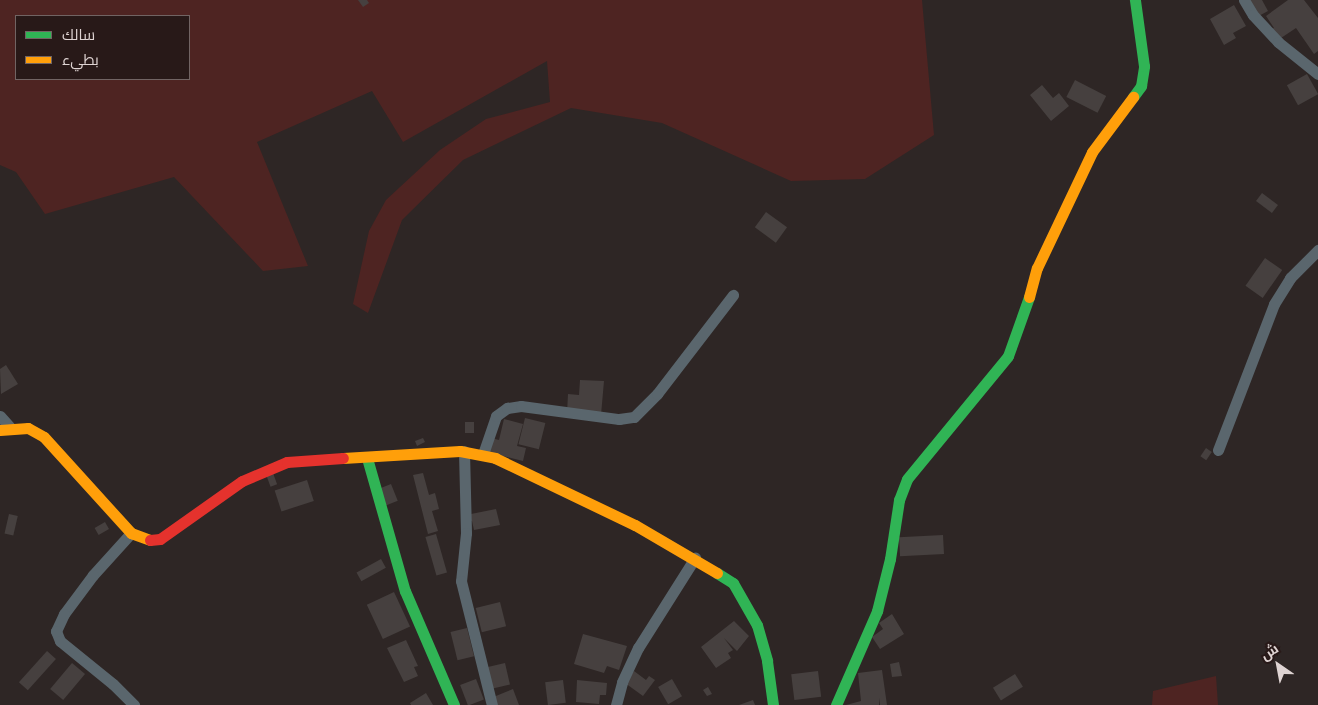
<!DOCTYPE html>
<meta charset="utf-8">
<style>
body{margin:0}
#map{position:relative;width:1318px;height:705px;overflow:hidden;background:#2e2625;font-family:Spectral,Cairo,serif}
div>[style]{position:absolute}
.green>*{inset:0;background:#4e2422}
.building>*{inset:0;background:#46403f;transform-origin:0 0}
.street>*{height:11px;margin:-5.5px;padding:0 5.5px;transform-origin:5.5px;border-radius:5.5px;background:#5a666d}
.fast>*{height:11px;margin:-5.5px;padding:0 5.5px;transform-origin:5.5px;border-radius:5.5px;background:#30b455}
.slow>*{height:11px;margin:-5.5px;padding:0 5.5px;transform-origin:5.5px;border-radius:5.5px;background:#ff9f0a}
.jam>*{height:11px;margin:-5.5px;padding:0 5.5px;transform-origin:5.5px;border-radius:5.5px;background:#e5322d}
span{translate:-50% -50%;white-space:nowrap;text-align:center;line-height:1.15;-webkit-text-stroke:4px #281918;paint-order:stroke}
.legend{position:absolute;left:15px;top:15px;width:175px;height:65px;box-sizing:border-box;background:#281918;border:1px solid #716463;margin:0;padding:6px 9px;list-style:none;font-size:15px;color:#dfd4d3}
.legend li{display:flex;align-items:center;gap:10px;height:25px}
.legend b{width:25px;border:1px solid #716463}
.north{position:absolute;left:1253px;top:640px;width:50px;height:50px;-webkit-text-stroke:4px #281918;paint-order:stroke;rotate:327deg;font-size:14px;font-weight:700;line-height:20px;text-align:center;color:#dfd4d3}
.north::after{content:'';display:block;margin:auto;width:18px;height:22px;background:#dfd4d3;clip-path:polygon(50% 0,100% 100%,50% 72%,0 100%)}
</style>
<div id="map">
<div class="green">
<i style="clip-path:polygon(evenodd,0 0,922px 0,934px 135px,865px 179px,791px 181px,662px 123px,571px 108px,463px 160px,402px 220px,368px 313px,353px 304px,369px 231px,386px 200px,440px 150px,486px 119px,550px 102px,547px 61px,403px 142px,372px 91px,257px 142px,308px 266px,263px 271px,174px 177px,45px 214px,16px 172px,0 165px,0 0,16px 16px,189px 16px,189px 79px,16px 79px,16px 16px)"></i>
<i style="clip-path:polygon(1216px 676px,1218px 705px,1152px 705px,1153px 691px)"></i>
</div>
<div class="building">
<i style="clip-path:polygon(358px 0,367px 0,369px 3px,363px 7px)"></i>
<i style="clip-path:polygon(1250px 0,1262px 0,1268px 11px,1255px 18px)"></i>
<i style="clip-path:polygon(1288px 0,1304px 0,1318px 18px,1318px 51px,1314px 54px,1296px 28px,1278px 40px,1271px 29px,1274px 28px,1266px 16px)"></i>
<i style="clip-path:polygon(1234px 5px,1246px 26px,1233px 33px,1236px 38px,1224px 45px,1210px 19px)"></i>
<i style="left:1307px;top:74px;width:23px;height:23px;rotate:61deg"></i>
<i style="left:1075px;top:80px;width:35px;height:19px;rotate:27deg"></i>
<i style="clip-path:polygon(1042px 85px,1053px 98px,1059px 93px,1069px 106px,1051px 121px,1030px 95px)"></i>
<i style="left:1262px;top:193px;width:20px;height:10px;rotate:37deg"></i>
<i style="left:766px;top:212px;width:26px;height:19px;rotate:36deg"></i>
<i style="left:1265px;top:258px;width:21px;height:34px;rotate:35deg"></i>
<i style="clip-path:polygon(6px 365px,18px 384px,1px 394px,0 369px)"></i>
<i style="clip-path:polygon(580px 380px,604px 381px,601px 415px,567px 413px,568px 394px,579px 395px)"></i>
<i style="left:525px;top:418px;width:21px;height:27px;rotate:14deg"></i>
<i style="clip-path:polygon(504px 419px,523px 424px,517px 446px,526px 448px,523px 461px,487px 452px,491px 438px,499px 440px)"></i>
<i style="left:465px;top:422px;width:9px;height:11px"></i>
<i style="clip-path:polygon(423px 438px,425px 442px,417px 446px,415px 441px)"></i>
<i style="left:1206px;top:448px;width:7px;height:10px;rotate:34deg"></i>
<i style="left:273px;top:473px;width:12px;height:7px;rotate:70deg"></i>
<i style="clip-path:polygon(423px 473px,429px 495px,435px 493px,439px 509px,432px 511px,438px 531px,428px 534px,413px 475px)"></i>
<i style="left:307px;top:480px;width:22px;height:34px;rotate:72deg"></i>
<i style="left:391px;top:484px;width:18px;height:19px;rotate:68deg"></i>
<i style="clip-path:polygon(496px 509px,500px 525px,474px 530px,472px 521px,467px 522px,466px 515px)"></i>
<i style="left:9px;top:514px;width:9px;height:20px;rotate:13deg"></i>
<i style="left:105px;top:522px;width:8px;height:12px;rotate:60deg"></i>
<i style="left:436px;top:534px;width:40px;height:11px;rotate:74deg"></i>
<i style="left:943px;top:535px;width:19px;height:44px;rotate:87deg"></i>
<i style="left:381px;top:559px;width:10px;height:28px;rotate:61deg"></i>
<i style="left:394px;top:592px;width:38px;height:30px;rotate:65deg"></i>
<i style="left:500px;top:602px;width:25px;height:25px;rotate:76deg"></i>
<i style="clip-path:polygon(892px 614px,904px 634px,880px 649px,872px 637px,883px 629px,879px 623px)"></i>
<i style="clip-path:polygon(734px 621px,749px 636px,737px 651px,724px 638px,733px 650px,728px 653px,731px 658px,716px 668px,701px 647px)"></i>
<i style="left:467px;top:628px;width:29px;height:17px;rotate:76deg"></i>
<i style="clip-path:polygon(583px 634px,627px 646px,619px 670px,607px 666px,604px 673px,574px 664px)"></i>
<i style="clip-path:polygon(406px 640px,418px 666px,414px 667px,418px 676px,404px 682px,387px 648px)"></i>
<i style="left:47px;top:651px;width:12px;height:42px;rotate:42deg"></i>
<i style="clip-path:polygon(899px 662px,902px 676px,892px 677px,890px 664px)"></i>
<i style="left:72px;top:663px;width:17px;height:34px;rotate:40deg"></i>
<i style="left:505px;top:663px;width:22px;height:22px;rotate:77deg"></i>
<i style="clip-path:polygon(882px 670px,887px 705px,880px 705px,879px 698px,879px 705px,846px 705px,861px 701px,858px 673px)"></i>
<i style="clip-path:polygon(634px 671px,646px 680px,649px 676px,655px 680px,643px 696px,625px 683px)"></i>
<i style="left:818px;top:671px;width:26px;height:27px;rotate:83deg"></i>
<i style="left:1015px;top:674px;width:15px;height:26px;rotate:58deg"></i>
<i style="left:476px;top:679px;width:22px;height:17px;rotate:69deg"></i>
<i style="left:672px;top:679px;width:20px;height:16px;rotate:60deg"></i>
<i style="left:563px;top:680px;width:23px;height:18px;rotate:83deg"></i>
<i style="clip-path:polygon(577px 680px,607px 683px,606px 695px,600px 695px,599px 704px,576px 702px)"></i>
<i style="clip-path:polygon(708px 687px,712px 694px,707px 696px,703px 690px)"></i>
<i style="clip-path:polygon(513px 689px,519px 705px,494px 705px,491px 698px)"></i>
<i style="clip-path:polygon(426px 693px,433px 705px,411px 705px,410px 703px)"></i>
<i style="clip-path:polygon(753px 700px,755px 705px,739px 705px)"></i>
</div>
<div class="street">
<i style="left:1244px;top:0;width:17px;rotate:59deg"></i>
<i style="left:1253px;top:15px;width:37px;rotate:47deg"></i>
<i style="left:1278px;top:42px;width:51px;rotate:38.7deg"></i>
<i style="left:0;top:416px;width:15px;rotate:48deg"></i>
<i style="left:1218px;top:450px;width:156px;rotate:-69deg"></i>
<i style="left:1274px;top:304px;width:31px;rotate:-58deg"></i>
<i style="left:1290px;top:278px;width:40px;rotate:-45deg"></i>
<i style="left:464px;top:451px;width:82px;rotate:88.6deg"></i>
<i style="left:466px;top:533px;width:48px;rotate:95.9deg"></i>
<i style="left:461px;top:581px;width:128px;rotate:76deg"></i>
<i style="left:483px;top:454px;width:40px;rotate:-71.1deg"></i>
<i style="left:496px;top:416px;width:14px;rotate:-36deg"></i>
<i style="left:507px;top:408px;width:14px;rotate:-8deg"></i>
<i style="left:521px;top:406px;width:99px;rotate:7.6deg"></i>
<i style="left:619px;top:419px;width:15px;rotate:-8deg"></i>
<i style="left:634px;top:417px;width:33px;rotate:-45deg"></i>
<i style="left:657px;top:394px;width:125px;rotate:-52.5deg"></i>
<i style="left:131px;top:533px;width:57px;rotate:132.1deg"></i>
<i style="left:93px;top:575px;width:49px;rotate:126.6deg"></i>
<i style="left:64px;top:614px;width:19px;rotate:115deg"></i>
<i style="left:56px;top:631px;width:11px;rotate:68deg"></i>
<i style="left:60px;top:641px;width:68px;rotate:39.1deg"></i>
<i style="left:113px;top:684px;width:30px;rotate:45deg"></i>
<i style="left:616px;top:705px;width:24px;rotate:-75deg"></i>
<i style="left:622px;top:682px;width:38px;rotate:-65deg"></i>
<i style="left:638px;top:648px;width:107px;rotate:-57.7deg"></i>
</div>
<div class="fast">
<i style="left:1133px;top:97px;width:14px;rotate:-54deg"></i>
<i style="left:1141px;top:86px;width:20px;rotate:-81deg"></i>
<i style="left:1144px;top:66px;width:67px;rotate:-97.8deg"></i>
<i style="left:367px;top:458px;width:138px;rotate:74.1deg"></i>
<i style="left:405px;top:591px;width:124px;rotate:66.7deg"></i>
<i style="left:717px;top:573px;width:19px;rotate:32deg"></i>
<i style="left:733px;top:583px;width:48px;rotate:60.3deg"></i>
<i style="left:757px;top:625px;width:37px;rotate:74deg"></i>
<i style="left:767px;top:661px;width:44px;rotate:82.2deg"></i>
<i style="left:836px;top:705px;width:103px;rotate:-66.4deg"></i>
<i style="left:877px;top:611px;width:54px;rotate:-76deg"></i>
<i style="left:890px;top:559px;width:60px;rotate:-81.3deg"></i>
<i style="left:899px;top:500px;width:22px;rotate:-69deg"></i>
<i style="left:907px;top:479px;width:159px;rotate:-50.6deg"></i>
<i style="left:1008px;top:356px;width:63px;rotate:-70.4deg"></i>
</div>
<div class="slow">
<i style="left:1029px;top:297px;width:30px;rotate:-75deg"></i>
<i style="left:1037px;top:268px;width:128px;rotate:-64.6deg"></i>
<i style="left:1092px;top:152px;width:69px;rotate:-53.3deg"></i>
<i style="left:0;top:430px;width:28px;rotate:-4deg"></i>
<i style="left:28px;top:428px;width:18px;rotate:29deg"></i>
<i style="left:44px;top:437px;width:130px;rotate:47.8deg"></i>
<i style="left:131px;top:533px;width:20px;rotate:20deg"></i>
<i style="left:343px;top:458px;width:117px;rotate:-3.4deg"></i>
<i style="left:460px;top:451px;width:36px;rotate:11deg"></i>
<i style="left:495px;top:458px;width:155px;rotate:25.6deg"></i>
<i style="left:635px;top:525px;width:95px;rotate:30.3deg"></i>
</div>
<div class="jam">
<i style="left:150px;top:540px;width:10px;rotate:-6deg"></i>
<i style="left:160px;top:539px;width:100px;rotate:-35.3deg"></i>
<i style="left:242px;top:481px;width:49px;rotate:-22.9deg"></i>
<i style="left:287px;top:462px;width:56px;rotate:-4.1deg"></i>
</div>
<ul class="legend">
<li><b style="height:6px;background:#30b455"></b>سالك</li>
<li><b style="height:6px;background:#ff9f0a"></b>بطيء</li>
</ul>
<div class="north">ش</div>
</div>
